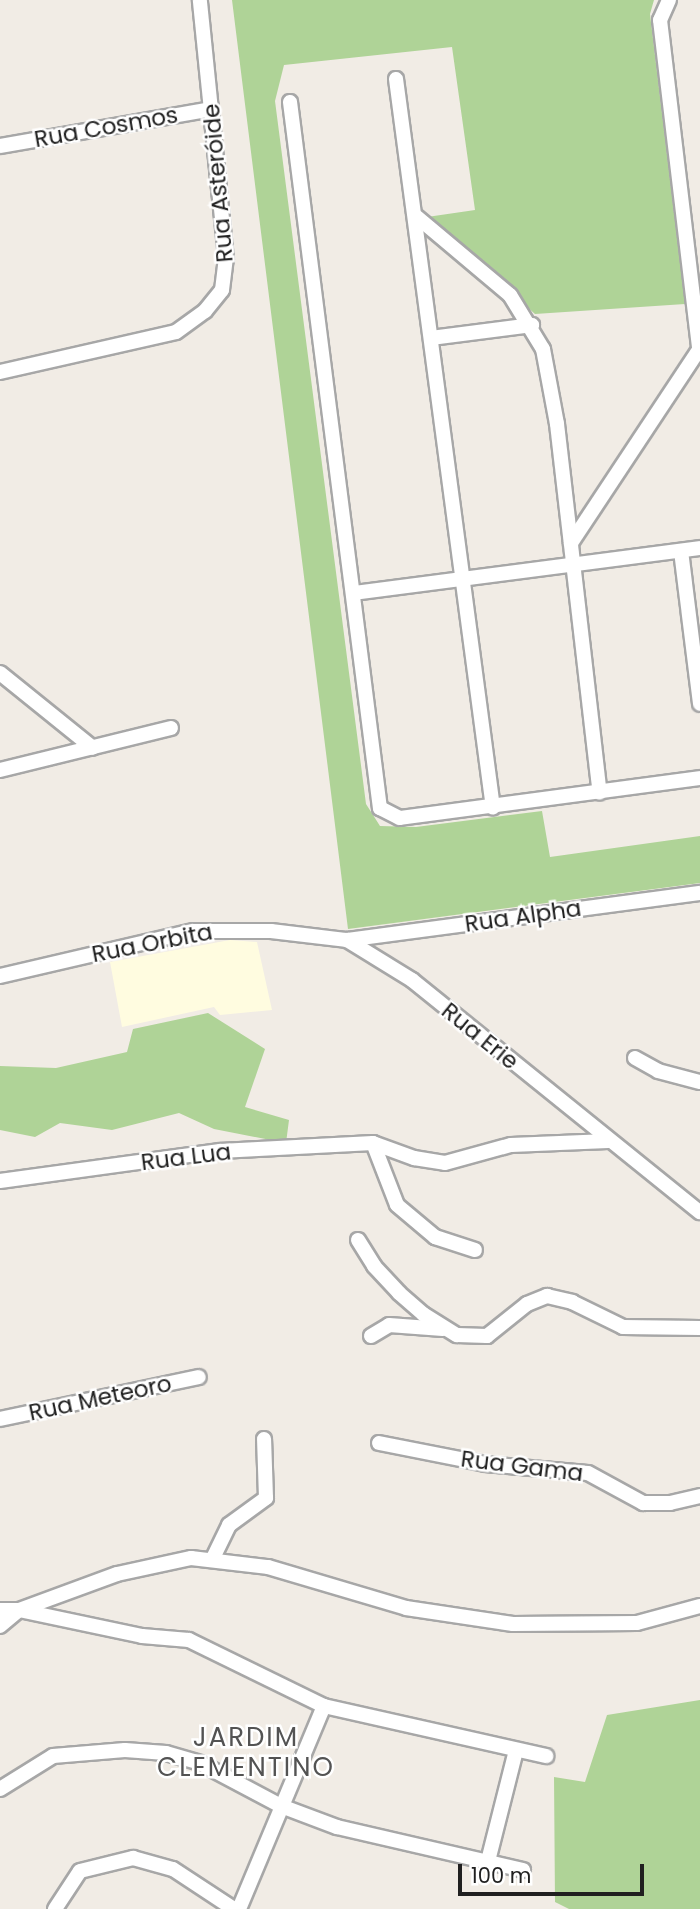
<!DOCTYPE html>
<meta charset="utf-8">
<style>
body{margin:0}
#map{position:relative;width:700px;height:1909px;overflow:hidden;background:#f1ece5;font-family:Poppins,sans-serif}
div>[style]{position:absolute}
.education>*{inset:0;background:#fffce0}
.forest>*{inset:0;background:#afd397}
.roads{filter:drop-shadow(2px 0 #a7a7a7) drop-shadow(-2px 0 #a7a7a7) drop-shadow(0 2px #a7a7a7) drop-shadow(0 -2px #a7a7a7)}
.street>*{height:14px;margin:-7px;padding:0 7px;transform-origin:7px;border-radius:7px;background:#fff}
span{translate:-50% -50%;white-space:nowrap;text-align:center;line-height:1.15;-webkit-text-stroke:5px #fff;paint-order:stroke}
.street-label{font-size:23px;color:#202020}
.quarter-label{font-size:26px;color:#535353;letter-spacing:2px}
.scale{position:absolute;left:458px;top:1864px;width:186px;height:32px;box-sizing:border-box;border:4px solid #202020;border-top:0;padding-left:9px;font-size:21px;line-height:24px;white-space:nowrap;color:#202020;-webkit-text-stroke:5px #fff;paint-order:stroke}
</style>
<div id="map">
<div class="education">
<i style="clip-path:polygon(230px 940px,257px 942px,272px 1010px,220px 1015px,214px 1007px,122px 1027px,110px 962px)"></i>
</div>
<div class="forest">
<i style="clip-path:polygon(232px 0,654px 0,650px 14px,685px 304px,535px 314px,427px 217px,475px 210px,452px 47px,284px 65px,275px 101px,366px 804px,380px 826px,416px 827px,542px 811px,550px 857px,700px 836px,700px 883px,348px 929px)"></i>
<i style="clip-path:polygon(208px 1013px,265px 1049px,245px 1107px,289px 1120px,286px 1143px,214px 1129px,179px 1113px,112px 1130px,60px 1123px,35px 1137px,0 1130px,0 1066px,56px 1068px,127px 1052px,133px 1029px)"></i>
<i style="clip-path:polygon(700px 1700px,700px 1909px,569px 1909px,555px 1902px,554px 1777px,585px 1782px,607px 1715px)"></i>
</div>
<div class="roads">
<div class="street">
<i style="left:669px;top:0;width:22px;rotate:114deg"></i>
<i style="left:660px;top:20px;width:331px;rotate:83.2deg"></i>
<i style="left:396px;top:79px;width:735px;rotate:82.42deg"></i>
<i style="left:290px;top:102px;width:712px;rotate:82.74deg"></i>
<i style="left:380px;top:808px;width:22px;rotate:27deg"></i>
<i style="left:400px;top:818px;width:303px;rotate:-7.6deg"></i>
<i style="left:0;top:146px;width:214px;rotate:-9.9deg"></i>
<i style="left:417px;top:217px;width:121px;rotate:40deg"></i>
<i style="left:510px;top:295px;width:63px;rotate:58.6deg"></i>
<i style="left:543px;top:349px;width:76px;rotate:79.4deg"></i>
<i style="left:557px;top:424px;width:371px;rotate:83.4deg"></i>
<i style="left:431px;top:338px;width:102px;rotate:-7.3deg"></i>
<i style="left:0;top:372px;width:180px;rotate:-12.8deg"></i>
<i style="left:176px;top:332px;width:36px;rotate:-36deg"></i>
<i style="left:205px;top:311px;width:27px;rotate:-51deg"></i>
<i style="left:222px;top:290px;width:32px;rotate:-83deg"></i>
<i style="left:226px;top:258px;width:259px;rotate:-95.8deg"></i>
<i style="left:571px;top:543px;width:234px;rotate:-56.5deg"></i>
<i style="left:681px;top:551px;width:154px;rotate:82.9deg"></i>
<i style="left:354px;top:593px;width:349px;rotate:-7.4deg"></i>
<i style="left:0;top:673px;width:119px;rotate:38.9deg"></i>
<i style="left:0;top:770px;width:176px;rotate:-13.8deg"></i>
<i style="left:347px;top:940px;width:76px;rotate:31.6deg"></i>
<i style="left:412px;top:980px;width:370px;rotate:38.9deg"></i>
<i style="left:0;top:976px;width:199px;rotate:-13.1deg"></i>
<i style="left:194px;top:931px;width:77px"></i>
<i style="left:271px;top:931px;width:77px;rotate:6.8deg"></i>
<i style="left:347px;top:940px;width:356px;rotate:-7.6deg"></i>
<i style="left:635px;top:1058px;width:26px;rotate:29deg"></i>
<i style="left:658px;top:1071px;width:43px;rotate:14.7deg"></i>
<i style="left:373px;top:1143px;width:66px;rotate:68.8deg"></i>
<i style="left:397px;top:1205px;width:50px;rotate:40.1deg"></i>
<i style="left:435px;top:1237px;width:42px;rotate:18deg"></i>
<i style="left:0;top:1181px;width:222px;rotate:-7.8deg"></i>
<i style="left:220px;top:1151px;width:153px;rotate:-3deg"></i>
<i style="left:373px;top:1143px;width:44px;rotate:20.1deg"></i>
<i style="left:414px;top:1158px;width:31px;rotate:9deg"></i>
<i style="left:445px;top:1163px;width:68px;rotate:-15.3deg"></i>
<i style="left:511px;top:1145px;width:97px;rotate:-2.4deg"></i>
<i style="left:358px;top:1240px;width:31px;rotate:58deg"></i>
<i style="left:374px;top:1266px;width:37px;rotate:47deg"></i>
<i style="left:399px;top:1293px;width:32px;rotate:41deg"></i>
<i style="left:423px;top:1314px;width:40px;rotate:32deg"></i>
<i style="left:457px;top:1335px;width:30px;rotate:2deg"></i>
<i style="left:487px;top:1336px;width:51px;rotate:-38.7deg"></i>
<i style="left:527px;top:1304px;width:22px;rotate:-22deg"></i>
<i style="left:547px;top:1296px;width:26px;rotate:13deg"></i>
<i style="left:572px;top:1302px;width:57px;rotate:26.1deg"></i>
<i style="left:623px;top:1327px;width:77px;rotate:0.7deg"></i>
<i style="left:371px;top:1336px;width:21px;rotate:-31deg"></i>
<i style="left:389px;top:1325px;width:54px;rotate:4.2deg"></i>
<i style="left:0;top:1419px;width:203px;rotate:-11.9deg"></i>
<i style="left:379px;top:1443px;width:108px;rotate:11.2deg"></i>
<i style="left:485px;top:1464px;width:103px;rotate:5deg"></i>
<i style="left:588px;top:1473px;width:63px;rotate:28.6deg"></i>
<i style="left:643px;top:1503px;width:27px"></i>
<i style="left:670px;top:1503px;width:31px;rotate:-13deg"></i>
<i style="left:213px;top:1558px;width:37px;rotate:-64deg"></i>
<i style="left:229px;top:1525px;width:46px;rotate:-36.1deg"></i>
<i style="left:266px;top:1498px;width:59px;rotate:-91.9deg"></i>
<i style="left:0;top:1610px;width:19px"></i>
<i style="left:19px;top:1610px;width:126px;rotate:11.9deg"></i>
<i style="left:142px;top:1636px;width:47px;rotate:4.9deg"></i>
<i style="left:189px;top:1640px;width:150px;rotate:26.1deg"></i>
<i style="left:324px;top:1706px;width:228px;rotate:12.7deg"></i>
<i style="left:0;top:1626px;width:25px;rotate:-40deg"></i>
<i style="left:19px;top:1610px;width:104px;rotate:-20.2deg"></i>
<i style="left:117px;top:1574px;width:76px;rotate:-12.2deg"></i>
<i style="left:191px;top:1558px;width:78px;rotate:6.7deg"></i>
<i style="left:268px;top:1567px;width:144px;rotate:16.5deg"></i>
<i style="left:406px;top:1608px;width:108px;rotate:8.5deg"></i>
<i style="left:513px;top:1624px;width:124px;rotate:-0.5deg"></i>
<i style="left:637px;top:1623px;width:65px;rotate:-15.1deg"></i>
<i style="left:0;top:1789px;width:62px;rotate:-31.9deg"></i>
<i style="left:53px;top:1756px;width:72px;rotate:-4.8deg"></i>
<i style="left:125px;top:1750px;width:41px;rotate:4.2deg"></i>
<i style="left:166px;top:1753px;width:35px;rotate:16deg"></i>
<i style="left:200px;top:1763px;width:92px;rotate:28deg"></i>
<i style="left:281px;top:1806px;width:60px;rotate:20.6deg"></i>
<i style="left:337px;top:1827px;width:191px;rotate:13deg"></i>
<i style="left:488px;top:1861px;width:114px;rotate:-75.8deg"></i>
<i style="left:55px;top:1909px;width:45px;rotate:-56.7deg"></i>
<i style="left:80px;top:1871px;width:55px;rotate:-13.8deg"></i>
<i style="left:133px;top:1858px;width:41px;rotate:15.4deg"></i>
<i style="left:173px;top:1869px;width:73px;rotate:33.3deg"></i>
<i style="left:239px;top:1909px;width:220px;rotate:-67.3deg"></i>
</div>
</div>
<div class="street-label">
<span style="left:106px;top:127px;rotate:-10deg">Rua Cosmos</span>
<span style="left:218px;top:183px;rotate:-95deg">Rua Asteróide</span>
<span style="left:523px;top:916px;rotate:-8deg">Rua Alpha</span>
<span style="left:152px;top:943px;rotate:-11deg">Rua Orbita</span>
<span style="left:480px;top:1036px;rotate:39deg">Rua Erie</span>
<span style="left:186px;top:1157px;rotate:-7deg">Rua Lua</span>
<span style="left:100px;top:1398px;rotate:-12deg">Rua Meteoro</span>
<span style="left:522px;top:1466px;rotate:7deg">Rua Gama</span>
</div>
<div class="quarter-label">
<span style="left:246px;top:1753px">JARDIM<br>CLEMENTINO</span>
</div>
<div class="scale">100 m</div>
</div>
